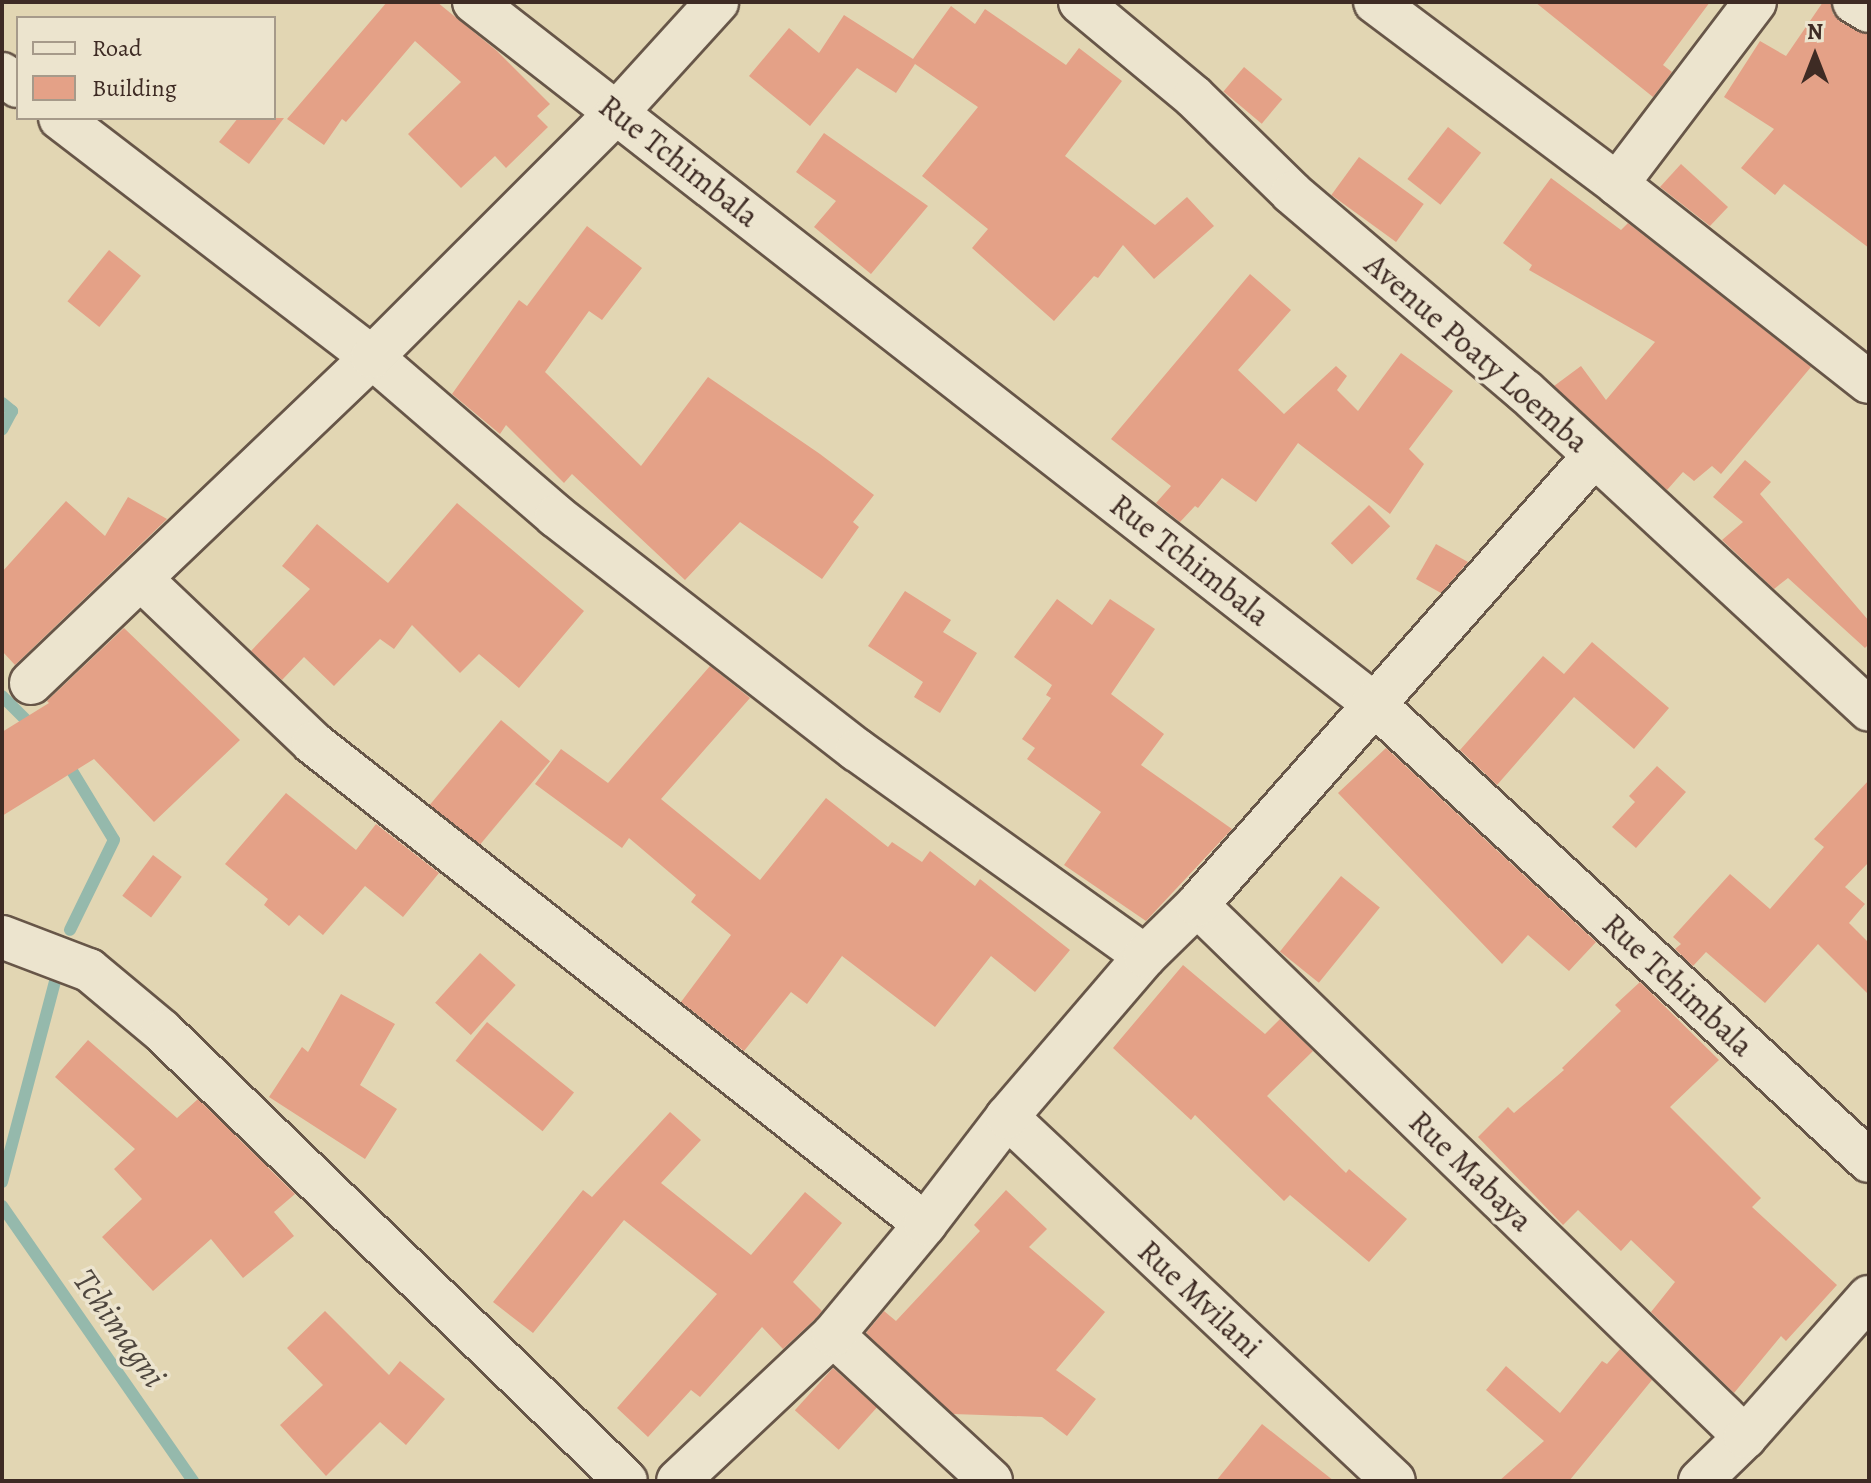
<!DOCTYPE html>
<style>
body{margin:0}
#map{position:relative;width:1871px;height:1483px;overflow:hidden;background:#e2d6b3;font-family:Alegreya,serif}
div>[style]{position:absolute}
.stream>*{height:12px;margin:-6px;padding:0 6px;transform-origin:6px;border-radius:6px;background:#95b9ac}
.building>*{inset:0;background:#e4a187;transform-origin:0 0}
.roads{filter:drop-shadow(2px 0 #675648) drop-shadow(-2px 0 #675648) drop-shadow(0 2px #675648) drop-shadow(0 -2px #675648)}
.street>*{height:42px;margin:-21px;padding:0 21px;transform-origin:21px;border-radius:21px;background:#ece4ce}
span{translate:-50% -50%;white-space:nowrap;text-align:center;line-height:1.15;-webkit-text-stroke:7px #ece4ce;paint-order:stroke}
.street-label{font-size:32px;color:#3e2b24}
.water-label{font-size:34px;color:#4f473f;font-style:italic}
.frame{position:absolute;inset:0;border:4px solid #3e2b24;pointer-events:none}
.legend{position:absolute;left:16px;top:16px;width:260px;height:104px;box-sizing:border-box;background:#ece4ce;border:2px solid #a69a8a;margin:0;padding:10px 14px;list-style:none;font-size:24px;color:#3e2b24}
.legend li{display:flex;align-items:center;gap:16px;height:40px}
.legend b{width:40px;border:2px solid #a69a8a}
.north{position:absolute;left:1775px;top:16px;width:80px;height:80px;-webkit-text-stroke:6px #ece4ce;paint-order:stroke;rotate:0deg;font-size:22px;font-weight:700;line-height:32px;text-align:center;color:#3e2b24}
.north::after{content:'';display:block;margin:auto;width:28px;height:36px;background:#3e2b24;clip-path:polygon(50% 0,100% 100%,50% 72%,0 100%)}
</style>
<div id="map">
<div class="stream">
<i style="left:2px;top:403px;width:13px;rotate:39deg"></i>
<i style="left:12px;top:411px;width:21px;rotate:118deg"></i>
<i style="left:2px;top:696px;width:45px;rotate:45deg"></i>
<i style="left:66px;top:761px;width:92px;rotate:58.7deg"></i>
<i style="left:114px;top:840px;width:100px;rotate:116.1deg"></i>
<i style="left:2px;top:1182px;width:211px;rotate:-75.2deg"></i>
<i style="left:2px;top:1206px;width:335px;rotate:55.2deg"></i>
</div>
<div class="building">
<i style="clip-path:polygon(387px 2px,437px 2px,497px 51px,550px 104px,537px 116px,548px 127px,506px 168px,495px 156px,461px 188px,408px 134px,461px 82px,415px 41px,346px 122px,342px 119px,324px 145px,287px 119px)"></i>
<i style="clip-path:polygon(1535px 2px,1710px 2px,1663px 65px,1672px 72px,1653px 97px)"></i>
<i style="clip-path:polygon(1823px 2px,1830px 2px,1833px 14px,1842px 23px,1869px 35px,1869px 248px,1784px 184px,1775px 195px,1741px 168px,1774px 129px,1724px 97px,1760px 41px,1786px 56px)"></i>
<i style="clip-path:polygon(951px 6px,975px 24px,985px 9px,1066px 65px,1079px 48px,1122px 81px,1065px 156px,1155px 225px,1187px 197px,1214px 226px,1154px 279px,1123px 245px,1098px 278px,1094px 276px,1054px 321px,972px 248px,988px 229px,922px 176px,978px 107px,915px 64px,896px 93px,857px 68px,810px 126px,749px 76px,789px 28px,819px 53px,844px 15px,913px 59px)"></i>
<i style="left:1244px;top:67px;width:50px;height:32px;rotate:40deg"></i>
<i style="clip-path:polygon(238px 118px,284px 118px,249px 164px,219px 142px)"></i>
<i style="left:1448px;top:127px;width:42px;height:66px;rotate:38deg"></i>
<i style="clip-path:polygon(824px 133px,928px 206px,871px 274px,814px 227px,836px 201px,796px 172px)"></i>
<i style="left:1359px;top:157px;width:80px;height:47px;rotate:36deg"></i>
<i style="clip-path:polygon(1681px 164px,1728px 207px,1710px 226px,1660px 187px)"></i>
<i style="clip-path:polygon(1551px 178px,1621px 230px,1628px 223px,1811px 367px,1721px 474px,1712px 466px,1694px 481px,1683px 472px,1667px 490px,1554px 386px,1581px 366px,1606px 400px,1655px 342px,1529px 270px,1532px 265px,1503px 243px)"></i>
<i style="clip-path:polygon(587px 226px,642px 268px,602px 320px,589px 311px,545px 372px,641px 466px,708px 377px,820px 454px,874px 495px,853px 522px,859px 527px,822px 579px,740px 522px,685px 580px,572px 474px,564px 483px,506px 425px,500px 434px,452px 394px,519px 300px,527px 306px)"></i>
<i style="left:109px;top:250px;width:41px;height:66px;rotate:39deg"></i>
<i style="clip-path:polygon(1250px 274px,1291px 310px,1238px 370px,1284px 414px,1336px 366px,1347px 376px,1337px 390px,1358px 411px,1401px 353px,1453px 391px,1409px 449px,1424px 464px,1390px 514px,1298px 443px,1256px 502px,1222px 478px,1198px 508px,1195px 506px,1180px 522px,1156px 503px,1171px 486px,1111px 439px)"></i>
<i style="clip-path:polygon(1745px 460px,1771px 482px,1760px 494px,1869px 621px,1869px 644px,1865px 648px,1788px 578px,1774px 589px,1722px 540px,1743px 522px,1713px 497px)"></i>
<i style="clip-path:polygon(128px 497px,167px 519px,15px 665px,2px 651px,2px 572px,66px 501px,105px 536px)"></i>
<i style="clip-path:polygon(457px 503px,584px 611px,519px 688px,479px 654px,460px 673px,412px 625px,394px 649px,380px 639px,334px 686px,304px 657px,282px 680px,251px 651px,310px 589px,282px 566px,317px 524px,388px 583px)"></i>
<i style="left:1369px;top:505px;width:30px;height:54px;rotate:45deg"></i>
<i style="clip-path:polygon(1436px 544px,1468px 562px,1441px 593px,1416px 579px)"></i>
<i style="clip-path:polygon(905px 591px,951px 620px,943px 632px,977px 653px,940px 713px,914px 697px,923px 682px,868px 646px)"></i>
<i style="clip-path:polygon(1057px 599px,1092px 625px,1110px 599px,1155px 629px,1111px 694px,1164px 734px,1141px 765px,1232px 829px,1146px 921px,1064px 865px,1101px 812px,1027px 759px,1035px 748px,1022px 739px,1051px 698px,1046px 695px,1052px 685px,1014px 657px)"></i>
<i style="clip-path:polygon(124px 628px,240px 740px,154px 822px,94px 759px,2px 816px,2px 732px,49px 703px,47px 701px)"></i>
<i style="clip-path:polygon(1592px 642px,1669px 708px,1634px 749px,1574px 697px,1497px 785px,1460px 750px,1543px 656px,1564px 674px)"></i>
<i style="clip-path:polygon(710px 666px,750px 698px,661px 799px,760px 880px,826px 798px,888px 847px,892px 842px,922px 862px,930px 851px,975px 886px,980px 879px,1070px 950px,1035px 992px,991px 956px,935px 1027px,842px 956px,807px 1004px,791px 992px,744px 1051px,681px 1002px,731px 935px,691px 902px,696px 895px,629px 838px,622px 848px,535px 784px,561px 749px,608px 783px)"></i>
<i style="left:501px;top:720px;width:64px;height:111px;rotate:40deg"></i>
<i style="clip-path:polygon(1386px 748px,1596px 942px,1569px 971px,1528px 935px,1502px 964px,1338px 793px)"></i>
<i style="clip-path:polygon(1657px 766px,1686px 792px,1636px 848px,1612px 827px,1635px 802px,1629px 796px)"></i>
<i style="clip-path:polygon(1869px 780px,1869px 862px,1845px 887px,1865px 904px,1849px 923px,1869px 943px,1869px 995px,1818px 944px,1765px 1003px,1706px 952px,1693px 966px,1675px 949px,1681px 944px,1673px 937px,1730px 874px,1770px 909px,1824px 847px,1814px 839px)"></i>
<i style="clip-path:polygon(286px 793px,356px 850px,376px 824px,439px 873px,403px 917px,365px 886px,323px 935px,299px 915px,289px 926px,264px 905px,268px 899px,225px 864px)"></i>
<i style="left:153px;top:855px;width:36px;height:51px;rotate:37deg"></i>
<i style="left:1341px;top:876px;width:50px;height:97px;rotate:39deg"></i>
<i style="left:480px;top:953px;width:48px;height:67px;rotate:42deg"></i>
<i style="clip-path:polygon(1183px 965px,1265px 1034px,1280px 1019px,1313px 1051px,1267px 1096px,1346px 1173px,1349px 1169px,1407px 1219px,1369px 1262px,1290px 1195px,1284px 1201px,1195px 1115px,1191px 1120px,1113px 1048px)"></i>
<i style="clip-path:polygon(1640px 982px,1719px 1060px,1670px 1107px,1761px 1198px,1752px 1207px,1837px 1285px,1786px 1341px,1781px 1336px,1734px 1393px,1651px 1312px,1675px 1282px,1631px 1240px,1621px 1251px,1578px 1210px,1563px 1225px,1478px 1137px,1508px 1107px,1514px 1113px,1564px 1070px,1562px 1068px,1621px 1011px,1615px 1005px)"></i>
<i style="clip-path:polygon(341px 994px,395px 1024px,360px 1085px,397px 1109px,365px 1159px,269px 1097px,302px 1047px,308px 1052px)"></i>
<i style="left:487px;top:1022px;width:112px;height:50px;rotate:39deg"></i>
<i style="clip-path:polygon(88px 1040px,177px 1118px,198px 1099px,295px 1194px,274px 1212px,294px 1236px,243px 1278px,211px 1239px,153px 1291px,102px 1237px,142px 1199px,114px 1169px,135px 1149px,55px 1077px)"></i>
<i style="clip-path:polygon(670px 1112px,701px 1140px,661px 1183px,751px 1255px,805px 1192px,842px 1223px,793px 1282px,822px 1311px,815px 1319px,783px 1349px,762px 1327px,700px 1397px,691px 1390px,648px 1437px,617px 1408px,717px 1294px,624px 1220px,533px 1333px,493px 1302px,583px 1190px,592px 1197px)"></i>
<i style="clip-path:polygon(1006px 1190px,1047px 1229px,1029px 1247px,1105px 1312px,1056px 1370px,1096px 1399px,1067px 1436px,1042px 1417px,953px 1414px,866px 1333px,884px 1311px,896px 1321px,980px 1231px,974px 1225px)"></i>
<i style="clip-path:polygon(325px 1311px,389px 1375px,400px 1361px,445px 1399px,406px 1445px,380px 1422px,326px 1476px,280px 1425px,323px 1385px,287px 1348px)"></i>
<i style="clip-path:polygon(1620px 1349px,1652px 1380px,1569px 1481px,1499px 1481px,1544px 1441px,1486px 1390px,1506px 1366px,1560px 1413px,1602px 1361px,1607px 1364px)"></i>
<i style="left:833px;top:1368px;width:59px;height:57px;rotate:42deg"></i>
<i style="clip-path:polygon(1262px 1424px,1334px 1481px,1216px 1481px)"></i>
</div>
<div class="roads">
<div class="street">
<i style="left:474px;top:2px;width:1140px;rotate:37.95deg"></i>
<i style="left:1373px;top:703px;width:675px;rotate:42.72deg"></i>
<i style="left:1080px;top:2px;width:148px;rotate:39.8deg"></i>
<i style="left:1194px;top:97px;width:137px;rotate:44.4deg"></i>
<i style="left:1292px;top:193px;width:306px;rotate:40.4deg"></i>
<i style="left:1525px;top:391px;width:469px;rotate:42.8deg"></i>
<i style="left:1375px;top:2px;width:303px;rotate:36.9deg"></i>
<i style="left:1617px;top:184px;width:320px;rotate:38.2deg"></i>
<i style="left:1854px;top:2px;width:17px;rotate:31deg"></i>
<i style="left:2px;top:74px;width:20px;rotate:37deg"></i>
<i style="left:60px;top:118px;width:393px;rotate:37.5deg"></i>
<i style="left:372px;top:357px;width:243px;rotate:40.8deg"></i>
<i style="left:556px;top:516px;width:381px;rotate:37.9deg"></i>
<i style="left:857px;top:750px;width:354px;rotate:35.6deg"></i>
<i style="left:1617px;top:184px;width:228px;rotate:-52.8deg"></i>
<i style="left:142px;top:580px;width:236px;rotate:43.6deg"></i>
<i style="left:313px;top:743px;width:778px;rotate:38.17deg"></i>
<i style="left:31px;top:683px;width:472px;rotate:-43.7deg"></i>
<i style="left:372px;top:357px;width:346px;rotate:-45deg"></i>
<i style="left:617px;top:112px;width:149px;rotate:-47.7deg"></i>
<i style="left:1197px;top:905px;width:764px;rotate:44.15deg"></i>
<i style="left:2px;top:937px;width:93px;rotate:20.8deg"></i>
<i style="left:89px;top:970px;width:95px;rotate:39.9deg"></i>
<i style="left:162px;top:1031px;width:646px;rotate:44.12deg"></i>
<i style="left:1007px;top:1117px;width:531px;rotate:43.25deg"></i>
<i style="left:833px;top:1335px;width:215px;rotate:42.7deg"></i>
<i style="left:678px;top:1481px;width:213px;rotate:-43.3deg"></i>
<i style="left:833px;top:1335px;width:144px;rotate:-50.3deg"></i>
<i style="left:925px;top:1224px;width:135px;rotate:-52.5deg"></i>
<i style="left:1007px;top:1117px;width:212px;rotate:-49.4deg"></i>
<i style="left:1145px;top:956px;width:73px;rotate:-44.4deg"></i>
<i style="left:1197px;top:905px;width:599px;rotate:-48.52deg"></i>
<i style="left:1700px;top:1481px;width:63px;rotate:-44.4deg"></i>
<i style="left:1745px;top:1437px;width:187px;rotate:-48.5deg"></i>
</div>
</div>
<div class="street-label">
<span style="left:679px;top:161px;rotate:38deg">Rue Tchimbala</span>
<span style="left:1477px;top:353px;rotate:41deg">Avenue Poaty Loemba</span>
<span style="left:1190px;top:560px;rotate:38deg">Rue Tchimbala</span>
<span style="left:1678px;top:985px;rotate:43deg">Rue Tchimbala</span>
<span style="left:1471px;top:1171px;rotate:44deg">Rue Mabaya</span>
<span style="left:1200px;top:1299px;rotate:43deg">Rue Mvilani</span>
</div>
<div class="water-label">
<span style="left:120px;top:1328px;rotate:55deg">Tchimagni</span>
</div>
<div class="frame"></div>
<ul class="legend">
<li><b style="height:10px;background:#ece4ce"></b>Road</li>
<li><b style="height:22px;background:#e4a187"></b>Building</li>
</ul>
<div class="north">N</div>
</div>
